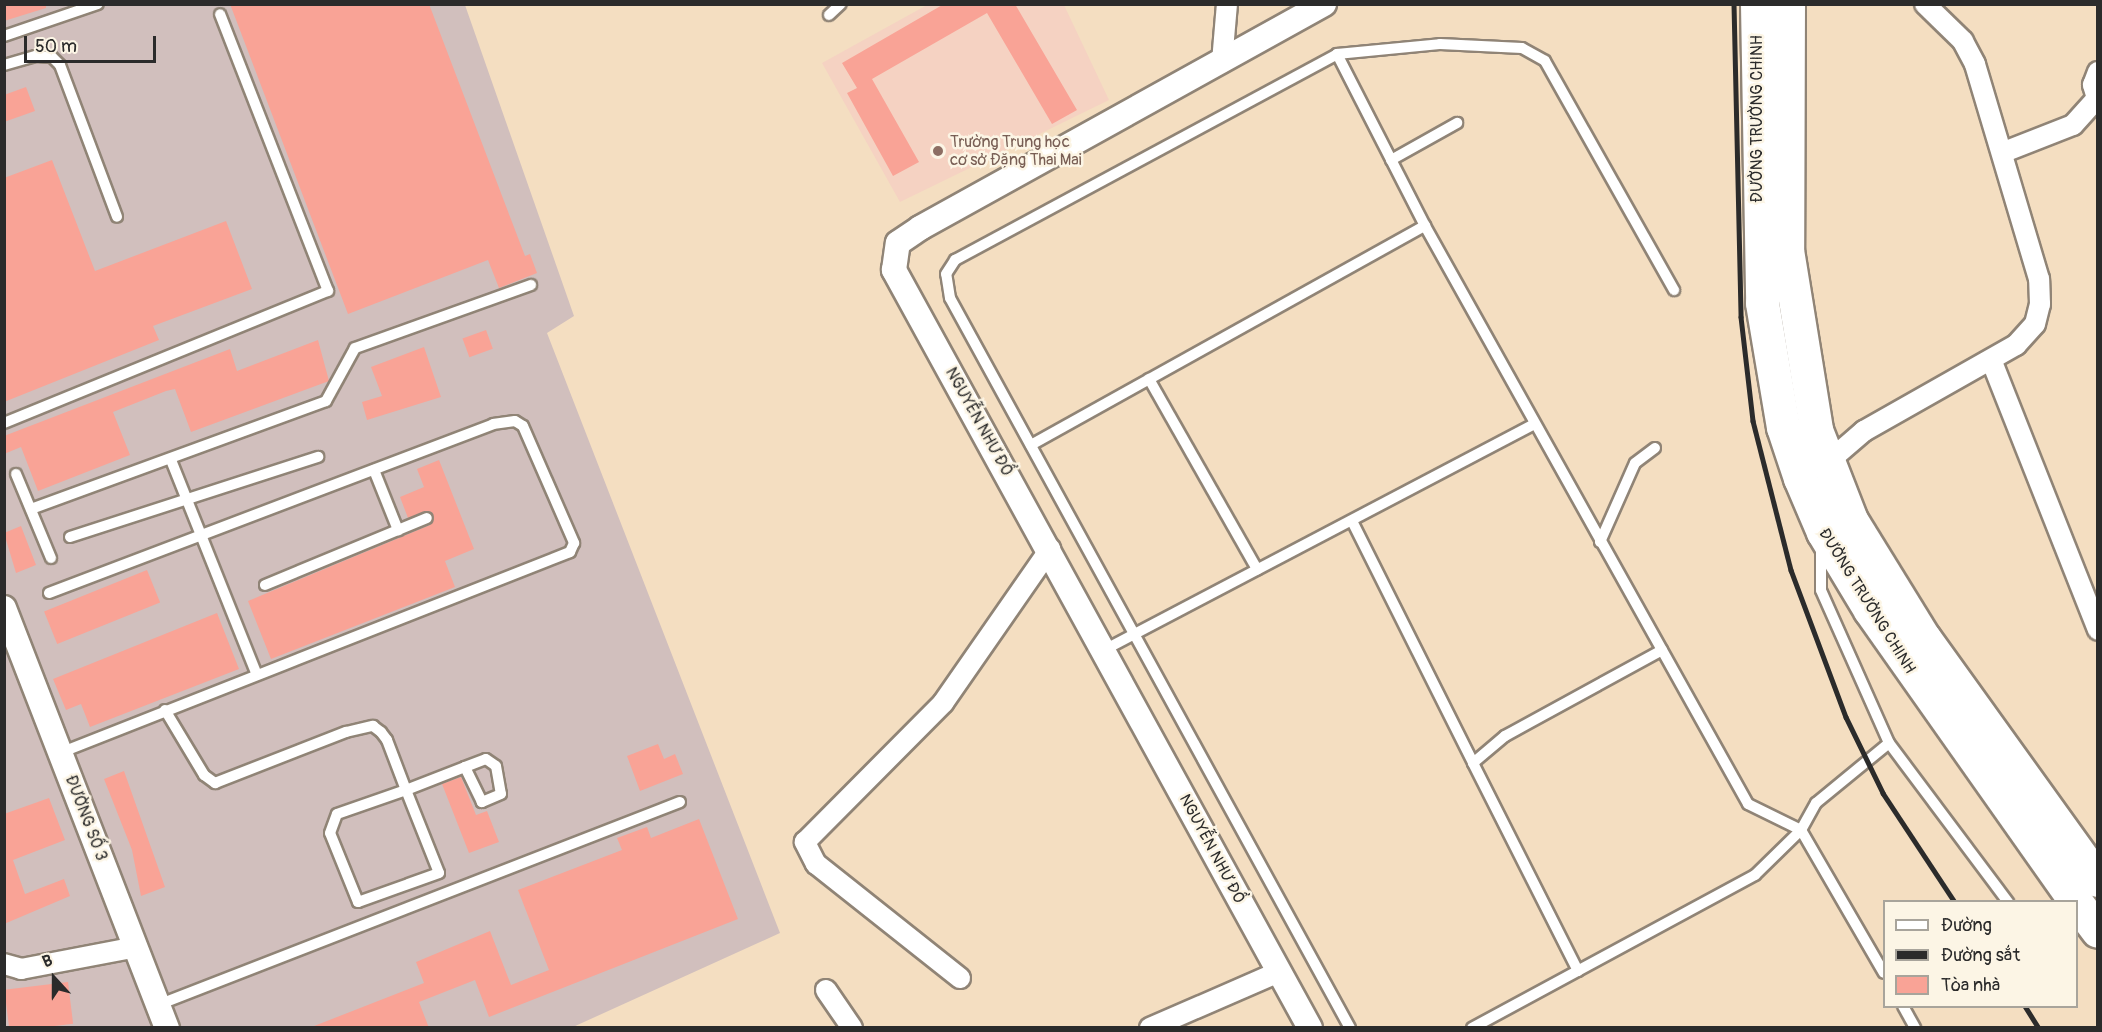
<!DOCTYPE html>
<meta charset="utf-8">
<style>
body{margin:0}
#map{position:relative;width:2102px;height:1032px;overflow:hidden;background:#f4dec1;font-family:Pangolin,sans-serif}
div>[style]{position:absolute}
.built>*{inset:0;background:#f5d2c2}
.industrial>*{inset:0;background:#d1bfbd}
.building>*{inset:0;background:#f9a396;transform-origin:0 0}
.roads{filter:drop-shadow(2px 0 #908476) drop-shadow(-2px 0 #908476) drop-shadow(0 2px #908476) drop-shadow(0 -2px #908476)}
.service>*{height:10px;margin:-5px;padding:0 5px;transform-origin:5px;border-radius:5px;background:#fff}
.minor>*{height:20px;margin:-10px;padding:0 10px;transform-origin:10px;border-radius:10px;background:#fff}
.tertiary>*{height:24px;margin:-12px;padding:0 12px;transform-origin:12px;border-radius:12px;background:#fff}
.trunk>*{height:33px;margin:-16.5px;padding:0 16.5px;transform-origin:16.5px;border-radius:16.5px;background:#fff}
.rail>*{height:4.5px;margin:-2.25px;padding:0 2.25px;transform-origin:2.25px;border-radius:2.25px;background:#2b2b2b}
.dots>*{width:16px;height:16px;translate:-50% -50%;box-sizing:border-box;border:3px solid #fcf5e5;border-radius:50%}
span{translate:-50% -50%;white-space:nowrap;text-align:center;line-height:1.15;-webkit-text-stroke:5px #fcf5e5;paint-order:stroke}
.street-label{font-size:16px;color:#2b2b2b}
.education-label{font-size:16px;color:#785e54}
.left{translate:0 -50%;text-align:left}
.frame{position:absolute;inset:0;border:6px solid #2b2b2b;pointer-events:none}
.legend{position:absolute;left:1883px;top:900px;width:195px;height:108px;box-sizing:border-box;background:#fcf5e5;border:2px solid #a8a49b;margin:0;padding:8px 10px;list-style:none;font-size:18px;color:#2b2b2b}
.legend li{display:flex;align-items:center;gap:12px;height:30px}
.legend b{width:30px;border:2px solid #a8a49b}
.north{position:absolute;left:24px;top:948px;width:60px;height:60px;-webkit-text-stroke:4px #fcf5e5;paint-order:stroke;rotate:339deg;font-size:16px;font-weight:700;line-height:24px;text-align:center;color:#2b2b2b}
.north::after{content:'';display:block;margin:auto;width:21px;height:27px;background:#2b2b2b;clip-path:polygon(50% 0,100% 100%,50% 72%,0 100%)}
.scale{position:absolute;left:24px;top:36px;width:132px;height:27px;box-sizing:border-box;border:3px solid #2b2b2b;border-top:0;padding-left:8px;font-size:18px;line-height:21px;white-space:nowrap;color:#2b2b2b;-webkit-text-stroke:4px #fcf5e5;paint-order:stroke}
</style>
<div id="map">
<div class="built">
<i style="clip-path:polygon(927px 5px,1064px 5px,1109px 100px,900px 202px,822px 63px)"></i>
</div>
<div class="industrial">
<i style="clip-path:polygon(5px 5px,465px 5px,574px 316px,547px 333px,780px 933px,573px 1027px,5px 1028px)"></i>
</div>
<div class="building">
<i style="clip-path:polygon(4px 4px,46px 4px,46px 8px,4px 21px)"></i>
<i style="clip-path:polygon(230px 4px,429px 4px,525px 256px,530px 254px,537px 273px,499px 288px,488px 260px,348px 314px)"></i>
<i style="clip-path:polygon(944px 4px,1015px 4px,1077px 110px,1052px 124px,987px 13px,872px 79px,919px 162px,893px 176px,847px 93px,857px 88px,842px 63px)"></i>
<i style="clip-path:polygon(26px 87px,35px 111px,4px 122px,4px 95px)"></i>
<i style="clip-path:polygon(52px 160px,95px 271px,226px 221px,252px 289px,153px 326px,159px 340px,4px 402px,4px 178px)"></i>
<i style="left:486px;top:330px;width:20px;height:25px;rotate:70deg"></i>
<i style="clip-path:polygon(318px 340px,329px 381px,191px 432px,175px 389px,166px 391px,113px 412px,130px 455px,38px 491px,21px 447px,4px 454px,4px 436px,230px 349px,237px 371px)"></i>
<i style="clip-path:polygon(424px 347px,441px 397px,367px 420px,362px 402px,382px 396px,371px 367px)"></i>
<i style="clip-path:polygon(439px 460px,474px 549px,445px 561px,455px 587px,271px 659px,248px 601px,430px 525px,432px 512px,408px 518px,400px 497px,424px 487px,417px 469px)"></i>
<i style="clip-path:polygon(21px 526px,36px 565px,16px 573px,4px 533px)"></i>
<i style="left:147px;top:570px;width:35px;height:111px;rotate:68deg"></i>
<i style="clip-path:polygon(217px 613px,239px 669px,90px 727px,81px 704px,66px 710px,53px 679px)"></i>
<i style="clip-path:polygon(658px 744px,664px 759px,675px 754px,683px 774px,640px 791px,627px 756px)"></i>
<i style="clip-path:polygon(124px 771px,165px 887px,141px 896px,132px 850px,104px 779px)"></i>
<i style="clip-path:polygon(461px 777px,476px 815px,487px 811px,499px 842px,469px 853px,442px 784px)"></i>
<i style="clip-path:polygon(49px 798px,65px 840px,13px 860px,25px 894px,64px 879px,70px 896px,4px 924px,4px 814px)"></i>
<i style="clip-path:polygon(699px 819px,738px 919px,489px 1017px,475px 980px,419px 1002px,429px 1028px,309px 1028px,424px 983px,416px 962px,490px 931px,511px 985px,549px 970px,518px 890px,622px 850px,617px 838px,647px 827px,651px 838px)"></i>
<i style="left:68px;top:982px;width:42px;height:64px;rotate:83deg"></i>
</div>
<div class="roads">
<div class="service">
<i style="left:829px;top:15px;width:16px;rotate:-43deg"></i>
<i style="left:4px;top:36px;width:99px;rotate:-18.8deg"></i>
<i style="left:1337px;top:54px;width:193px;rotate:62.9deg"></i>
<i style="left:1425px;top:226px;width:662px;rotate:60.8deg"></i>
<i style="left:1748px;top:804px;width:59px;rotate:26.1deg"></i>
<i style="left:1801px;top:830px;width:165px;rotate:59.9deg"></i>
<i style="left:4px;top:65px;width:33px;rotate:-16deg"></i>
<i style="left:36px;top:56px;width:16px;rotate:4deg"></i>
<i style="left:52px;top:57px;width:11px;rotate:45deg"></i>
<i style="left:60px;top:65px;width:162px;rotate:69.4deg"></i>
<i style="left:1391px;top:160px;width:76px;rotate:-29.3deg"></i>
<i style="left:1149px;top:379px;width:219px;rotate:60.4deg"></i>
<i style="left:4px;top:423px;width:350px;rotate:-22.2deg"></i>
<i style="left:328px;top:291px;width:297px;rotate:-111.3deg"></i>
<i style="left:1031px;top:445px;width:451px;rotate:-29.1deg"></i>
<i style="left:171px;top:460px;width:228px;rotate:68.2deg"></i>
<i style="left:374px;top:470px;width:65px;rotate:68.2deg"></i>
<i style="left:16px;top:474px;width:91px;rotate:67.4deg"></i>
<i style="left:31px;top:509px;width:314px;rotate:-20.1deg"></i>
<i style="left:326px;top:401px;width:60px;rotate:-61.3deg"></i>
<i style="left:355px;top:348px;width:187px;rotate:-19.7deg"></i>
<i style="left:1352px;top:521px;width:271px;rotate:63.4deg"></i>
<i style="left:1473px;top:763px;width:42px;rotate:-40.2deg"></i>
<i style="left:1505px;top:736px;width:179px;rotate:-28.7deg"></i>
<i style="left:70px;top:537px;width:261px;rotate:-17.9deg"></i>
<i style="left:1600px;top:542px;width:86px;rotate:-66.1deg"></i>
<i style="left:1635px;top:463px;width:25px;rotate:-37deg"></i>
<i style="left:265px;top:585px;width:175px;rotate:-22.5deg"></i>
<i style="left:49px;top:593px;width:475px;rotate:-20.8deg"></i>
<i style="left:493px;top:424px;width:22px;rotate:-8deg"></i>
<i style="left:515px;top:421px;width:9px;rotate:32deg"></i>
<i style="left:523px;top:426px;width:128px;rotate:66.4deg"></i>
<i style="left:574px;top:543px;width:10px;rotate:114deg"></i>
<i style="left:570px;top:552px;width:548px;rotate:158.49deg"></i>
<i style="left:1104px;top:650px;width:486px;rotate:-27.7deg"></i>
<i style="left:165px;top:710px;width:76px;rotate:59deg"></i>
<i style="left:204px;top:775px;width:14px;rotate:36deg"></i>
<i style="left:215px;top:783px;width:141px;rotate:-21.3deg"></i>
<i style="left:346px;top:732px;width:28px;rotate:-13deg"></i>
<i style="left:373px;top:726px;width:10px;rotate:37deg"></i>
<i style="left:381px;top:732px;width:10px;rotate:53deg"></i>
<i style="left:387px;top:740px;width:53px;rotate:69.2deg"></i>
<i style="left:406px;top:790px;width:89px;rotate:68.3deg"></i>
<i style="left:439px;top:873px;width:86px;rotate:160.3deg"></i>
<i style="left:358px;top:902px;width:74px;rotate:-112.1deg"></i>
<i style="left:330px;top:833px;width:20px;rotate:-70deg"></i>
<i style="left:337px;top:814px;width:73px;rotate:-19.2deg"></i>
<i style="left:406px;top:790px;width:63px;rotate:-21.3deg"></i>
<i style="left:465px;top:767px;width:22px;rotate:-21deg"></i>
<i style="left:486px;top:759px;width:12px;rotate:35deg"></i>
<i style="left:496px;top:766px;width:28px;rotate:80deg"></i>
<i style="left:501px;top:794px;width:21px;rotate:157deg"></i>
<i style="left:482px;top:802px;width:39px;rotate:-116deg"></i>
<i style="left:1889px;top:743px;width:199px;rotate:53.2deg"></i>
<i style="left:1473px;top:763px;width:233px;rotate:63.2deg"></i>
<i style="left:158px;top:1005px;width:560px;rotate:-21.25deg"></i>
<i style="left:1903px;top:1006px;width:25px;rotate:61deg"></i>
<i style="left:1350px;top:1028px;width:832px;rotate:-118.72deg"></i>
<i style="left:950px;top:298px;width:24px;rotate:-99deg"></i>
<i style="left:946px;top:274px;width:17px;rotate:-57deg"></i>
<i style="left:955px;top:260px;width:434px;rotate:-28.3deg"></i>
<i style="left:1337px;top:54px;width:103px;rotate:-5.5deg"></i>
<i style="left:1440px;top:44px;width:82px;rotate:2.8deg"></i>
<i style="left:1522px;top:48px;width:26px;rotate:29deg"></i>
<i style="left:1545px;top:61px;width:263px;rotate:60.6deg"></i>
<i style="left:1472px;top:1028px;width:322px;rotate:-28.4deg"></i>
<i style="left:1755px;top:875px;width:64px;rotate:-44.4deg"></i>
<i style="left:1801px;top:830px;width:31px;rotate:-61deg"></i>
<i style="left:1816px;top:803px;width:94px;rotate:-39.4deg"></i>
<i style="left:1889px;top:743px;width:167px;rotate:-114deg"></i>
<i style="left:1821px;top:590px;width:43px;rotate:-90deg"></i>
</div>
<div class="minor">
<i style="left:1222px;top:62px;width:58px;rotate:-85.1deg"></i>
<i style="left:2004px;top:152px;width:74px;rotate:-21.4deg"></i>
<i style="left:2073px;top:125px;width:36px;rotate:-48deg"></i>
<i style="left:2097px;top:98px;width:14px;rotate:-107deg"></i>
<i style="left:2093px;top:85px;width:14px;rotate:-69deg"></i>
<i style="left:1992px;top:362px;width:288px;rotate:68.4deg"></i>
<i style="left:1828px;top:462px;width:48px;rotate:-40.7deg"></i>
<i style="left:1864px;top:431px;width:175px;rotate:-29.5deg"></i>
<i style="left:2016px;top:345px;width:28px;rotate:-48deg"></i>
<i style="left:2035px;top:324px;width:21px;rotate:-76deg"></i>
<i style="left:2040px;top:304px;width:25px;rotate:-92deg"></i>
<i style="left:2039px;top:279px;width:224px;rotate:-106.6deg"></i>
<i style="left:1975px;top:64px;width:26px;rotate:-118deg"></i>
<i style="left:1963px;top:41px;width:53px;rotate:-135.8deg"></i>
<i style="left:4px;top:964px;width:18px;rotate:16deg"></i>
<i style="left:21px;top:969px;width:117px;rotate:-10.8deg"></i>
<i style="left:960px;top:978px;width:184px;rotate:-141.6deg"></i>
<i style="left:816px;top:864px;width:25px;rotate:-117deg"></i>
<i style="left:805px;top:842px;width:196px;rotate:-45.2deg"></i>
<i style="left:943px;top:703px;width:188px;rotate:-55.2deg"></i>
<i style="left:826px;top:990px;width:46px;rotate:55.6deg"></i>
<i style="left:1150px;top:1028px;width:141px;rotate:-23.5deg"></i>
</div>
<div class="tertiary">
<i style="left:4px;top:608px;width:451px;rotate:68.8deg"></i>
<i style="left:1310px;top:1028px;width:865px;rotate:-118.76deg"></i>
<i style="left:894px;top:270px;width:27px;rotate:-82deg"></i>
<i style="left:898px;top:243px;width:27px;rotate:-34deg"></i>
<i style="left:920px;top:228px;width:462px;rotate:-29deg"></i>
</div>
<div class="trunk">
<i style="left:1757px;top:4px;width:299px;rotate:89deg"></i>
<i style="left:1762px;top:303px;width:126px;rotate:80.4deg"></i>
<i style="left:1783px;top:427px;width:54px;rotate:71.6deg"></i>
<i style="left:1800px;top:478px;width:59px;rotate:66.9deg"></i>
<i style="left:1823px;top:532px;width:91px;rotate:58.9deg"></i>
<i style="left:1870px;top:610px;width:357px;rotate:54.8deg"></i>
<i style="left:1788px;top:4px;width:246px;rotate:90.2deg"></i>
<i style="left:1787px;top:250px;width:182px;rotate:80.8deg"></i>
<i style="left:1816px;top:430px;width:97px;rotate:68.7deg"></i>
<i style="left:1851px;top:520px;width:139px;rotate:58.3deg"></i>
<i style="left:1924px;top:638px;width:298px;rotate:54.3deg"></i>
<i style="left:2076px;top:902px;width:36px;rotate:53deg"></i>
</div>
</div>
<div class="rail">
<i style="left:1734px;top:4px;width:313px;rotate:88.7deg"></i>
<i style="left:1741px;top:317px;width:105px;rotate:83.4deg"></i>
<i style="left:1753px;top:421px;width:154px;rotate:75.7deg"></i>
<i style="left:1791px;top:570px;width:157px;rotate:69.5deg"></i>
<i style="left:1846px;top:717px;width:85px;rotate:64deg"></i>
<i style="left:1883px;top:793px;width:131px;rotate:56.6deg"></i>
<i style="left:2025px;top:1006px;width:26px;rotate:58deg"></i>
</div>
<div class="dots">
<i style="left:938px;top:151px;background:#8d6e63"></i>
</div>
<div class="street-label">
<span style="left:1757px;top:119px;rotate:-90deg">ĐƯỜNG TRƯỜNG CHINH</span>
<span style="left:979px;top:422px;rotate:61deg">NGUYỄN NHƯ ĐỔ</span>
<span style="left:1867px;top:601px;rotate:58deg">ĐƯỜNG TRƯỜNG CHINH</span>
<span style="left:86px;top:818px;rotate:69deg">ĐƯỜNG SỐ 3</span>
<span style="left:1212px;top:849px;rotate:62deg">NGUYỄN NHƯ ĐỔ</span>
</div>
<div class="education-label">
<span class="left" style="left:950px;top:151px">Trường Trung học<br>cơ sở Đặng Thai Mai</span>
</div>
<div class="frame"></div>
<ul class="legend">
<li><b style="height:8px;background:#fff"></b>Đường</li>
<li><b style="height:8px;background:#2b2b2b"></b>Đường sắt</li>
<li><b style="height:16px;background:#f9a396"></b>Tòa nhà</li>
</ul>
<div class="north">B</div>
<div class="scale">50 m</div>
</div>
